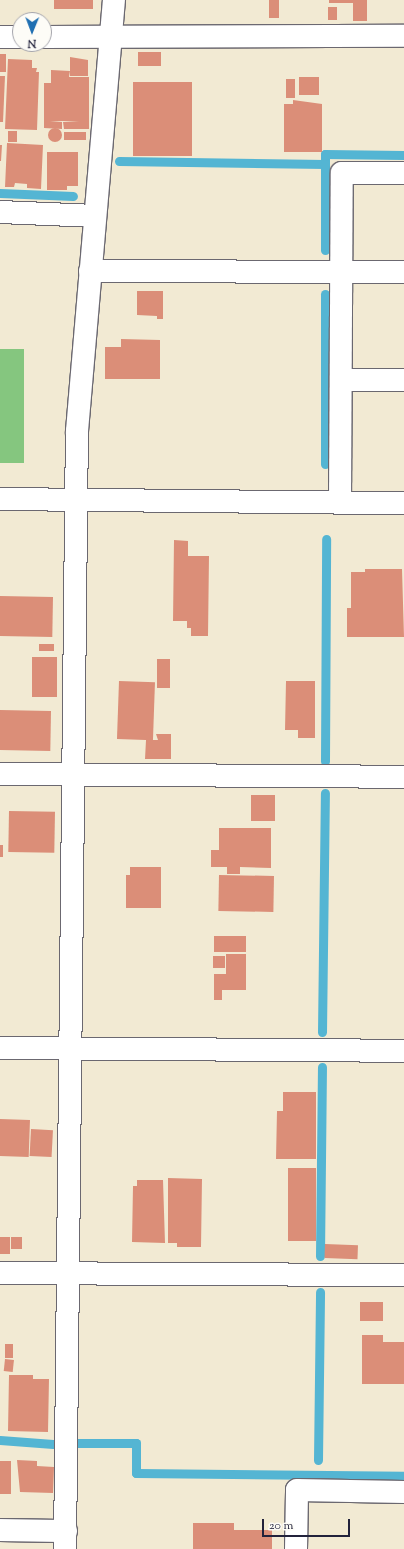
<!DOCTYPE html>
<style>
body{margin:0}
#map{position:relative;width:404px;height:1549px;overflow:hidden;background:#f2ead3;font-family:"Sorts Mill Goudy",serif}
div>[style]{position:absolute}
.green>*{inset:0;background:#85c67f;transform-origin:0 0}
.stream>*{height:9px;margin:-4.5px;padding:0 4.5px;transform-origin:4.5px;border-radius:4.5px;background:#54b5d3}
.building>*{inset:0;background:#db8e78;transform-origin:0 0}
.round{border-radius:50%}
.roads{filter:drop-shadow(1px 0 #6b6870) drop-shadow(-1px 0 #6b6870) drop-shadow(0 1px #6b6870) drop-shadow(0 -1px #6b6870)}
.minor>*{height:22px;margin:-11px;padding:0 11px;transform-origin:11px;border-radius:11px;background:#fff}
.tertiary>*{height:22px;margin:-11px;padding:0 11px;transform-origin:11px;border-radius:11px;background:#fff}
span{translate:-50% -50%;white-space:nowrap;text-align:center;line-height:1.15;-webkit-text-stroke:3px #fdfcf7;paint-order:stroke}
.north{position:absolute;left:12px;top:12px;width:40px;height:40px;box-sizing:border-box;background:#fdfcf7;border:1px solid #a5a5ac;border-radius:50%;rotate:181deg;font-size:11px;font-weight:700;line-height:16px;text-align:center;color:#22223b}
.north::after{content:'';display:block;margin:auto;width:14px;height:18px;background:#1f6fb2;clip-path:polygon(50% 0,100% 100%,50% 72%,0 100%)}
.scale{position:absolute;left:262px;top:1519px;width:88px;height:18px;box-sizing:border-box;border:2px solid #22223b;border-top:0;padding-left:5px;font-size:12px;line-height:14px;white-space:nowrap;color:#22223b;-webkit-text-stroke:3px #fdfcf7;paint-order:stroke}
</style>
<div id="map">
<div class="green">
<i style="left:0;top:349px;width:24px;height:114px"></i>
</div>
<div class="stream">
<i style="left:119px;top:161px;width:206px;rotate:0.8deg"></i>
<i style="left:325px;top:164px;width:10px;rotate:-90deg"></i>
<i style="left:325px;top:154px;width:79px;rotate:0.7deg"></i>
<i style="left:0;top:193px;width:73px;rotate:2.4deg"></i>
<i style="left:325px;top:250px;width:86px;rotate:-90deg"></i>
<i style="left:325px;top:464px;width:170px;rotate:-90deg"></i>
<i style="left:325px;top:761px;width:222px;rotate:-89.7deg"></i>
<i style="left:322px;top:1032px;width:239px;rotate:-89.3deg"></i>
<i style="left:320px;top:1256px;width:189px;rotate:-89.4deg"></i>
<i style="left:0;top:1440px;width:53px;rotate:4.3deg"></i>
<i style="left:76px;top:1443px;width:60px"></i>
<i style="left:136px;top:1443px;width:30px;rotate:90deg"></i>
<i style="left:136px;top:1473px;width:268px;rotate:0.6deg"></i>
<i style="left:318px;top:1460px;width:168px;rotate:-89.3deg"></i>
</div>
<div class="building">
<i style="left:54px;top:0;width:39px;height:9px"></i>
<i style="left:269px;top:0;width:10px;height:18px"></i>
<i style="clip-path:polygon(329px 0,367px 0,367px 21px,353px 21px,353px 3px,329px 3px)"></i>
<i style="left:328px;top:7px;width:9px;height:13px"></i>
<i style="left:138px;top:52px;width:23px;height:14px"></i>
<i style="left:0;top:54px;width:6px;height:18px"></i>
<i style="clip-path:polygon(70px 57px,88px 60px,88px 76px,70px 76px)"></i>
<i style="clip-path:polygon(8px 59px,32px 60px,32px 68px,37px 68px,36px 72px,39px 72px,37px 130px,5px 129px)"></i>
<i style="clip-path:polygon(51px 70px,70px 71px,69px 77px,89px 77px,89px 129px,64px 129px,63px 122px,79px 121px,50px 121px,62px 122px,62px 129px,44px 128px,44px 83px,51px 83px)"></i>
<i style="clip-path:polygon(0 76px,5px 76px,3px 122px,0 122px)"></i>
<i style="left:299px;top:77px;width:20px;height:18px"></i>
<i style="left:286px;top:79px;width:9px;height:19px"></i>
<i style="left:133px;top:82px;width:59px;height:74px"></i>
<i style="clip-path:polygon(293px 100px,322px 104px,322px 152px,284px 152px,284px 104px,293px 104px)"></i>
<i class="round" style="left:48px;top:128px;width:14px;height:14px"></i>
<i style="left:8px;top:131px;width:9px;height:11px"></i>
<i style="left:64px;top:132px;width:22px;height:8px"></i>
<i style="clip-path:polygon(7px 143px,43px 145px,41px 189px,27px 188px,27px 184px,15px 183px,14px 187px,5px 187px)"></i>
<i style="clip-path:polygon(0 145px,2px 145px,1px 161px,0 161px)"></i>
<i style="clip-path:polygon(47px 152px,78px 152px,78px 186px,67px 186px,67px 190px,47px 190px)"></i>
<i style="clip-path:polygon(137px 291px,163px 291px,163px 319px,157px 319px,157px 316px,137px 315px)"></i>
<i style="clip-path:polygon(121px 339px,160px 340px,160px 379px,105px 379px,105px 347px,121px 347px)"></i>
<i style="clip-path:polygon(174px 540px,188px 541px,188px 556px,209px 556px,208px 636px,191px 636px,191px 628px,187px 628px,187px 621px,173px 621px)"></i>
<i style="clip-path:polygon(365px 569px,402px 569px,404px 637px,347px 637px,347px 608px,351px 608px,351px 572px,365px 572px)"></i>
<i style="left:0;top:596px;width:53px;height:40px;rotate:1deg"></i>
<i style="left:39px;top:644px;width:15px;height:7px"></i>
<i style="left:32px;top:657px;width:25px;height:40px"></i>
<i style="left:157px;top:659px;width:13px;height:29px"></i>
<i style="left:119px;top:681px;width:36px;height:58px;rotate:2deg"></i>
<i style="clip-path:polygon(286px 681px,315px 681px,315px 738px,298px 738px,298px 730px,285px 730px)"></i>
<i style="left:0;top:710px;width:51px;height:40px;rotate:1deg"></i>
<i style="clip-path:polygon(156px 734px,171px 734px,171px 759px,145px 759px,146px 740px,158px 740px)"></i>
<i style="left:275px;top:795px;width:26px;height:24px;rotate:90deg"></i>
<i style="left:9px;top:811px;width:46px;height:41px;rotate:1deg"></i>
<i style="clip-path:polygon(219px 828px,271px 828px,271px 868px,240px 867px,240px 874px,227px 874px,227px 867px,211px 867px,211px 850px,219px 850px)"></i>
<i style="left:0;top:845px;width:3px;height:12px"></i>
<i style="clip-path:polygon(130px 867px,161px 867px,161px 908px,126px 908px,126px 875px,130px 875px)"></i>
<i style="left:219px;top:875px;width:55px;height:36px;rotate:1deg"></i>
<i style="left:214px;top:936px;width:32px;height:16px"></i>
<i style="clip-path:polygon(226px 954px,246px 954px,246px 990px,222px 990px,222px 1000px,214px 1000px,214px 974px,226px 974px)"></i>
<i style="left:213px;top:956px;width:12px;height:12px"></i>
<i style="clip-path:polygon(283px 1092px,316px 1092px,316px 1159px,276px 1159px,277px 1111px,283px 1111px)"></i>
<i style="left:0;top:1119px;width:30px;height:37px;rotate:2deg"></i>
<i style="left:31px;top:1129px;width:22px;height:27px;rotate:3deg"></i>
<i style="left:288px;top:1168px;width:28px;height:73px"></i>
<i style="clip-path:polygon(168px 1178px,202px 1179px,201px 1247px,177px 1247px,177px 1243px,168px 1243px)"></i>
<i style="clip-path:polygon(137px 1180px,163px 1180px,165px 1243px,132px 1242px,133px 1186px,137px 1186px)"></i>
<i style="left:0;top:1237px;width:10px;height:17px"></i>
<i style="left:11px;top:1237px;width:11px;height:12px"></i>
<i style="left:325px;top:1244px;width:33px;height:14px;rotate:2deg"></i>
<i style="left:360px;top:1302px;width:23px;height:19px"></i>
<i style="clip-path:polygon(362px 1335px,383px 1335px,383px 1342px,404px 1342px,404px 1384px,362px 1384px)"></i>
<i style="left:5px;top:1344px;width:8px;height:14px"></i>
<i style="left:5px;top:1359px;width:9px;height:12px;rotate:6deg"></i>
<i style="clip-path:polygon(9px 1375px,33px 1375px,33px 1379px,49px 1379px,48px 1432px,8px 1431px)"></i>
<i style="clip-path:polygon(17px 1460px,37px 1461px,37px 1466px,54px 1467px,53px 1493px,20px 1492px)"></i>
<i style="left:0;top:1461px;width:11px;height:33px"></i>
<i style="clip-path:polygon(193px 1523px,234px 1523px,234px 1530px,272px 1530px,272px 1549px,193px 1549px)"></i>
</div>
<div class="roads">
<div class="minor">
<i style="left:0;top:37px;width:20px"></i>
<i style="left:44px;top:37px;width:360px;rotate:-0.2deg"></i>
<i style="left:0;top:212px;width:94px;rotate:2.4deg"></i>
<i style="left:90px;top:271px;width:314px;rotate:0.2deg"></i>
<i style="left:341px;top:380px;width:63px"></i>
<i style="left:340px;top:502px;width:329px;rotate:-89.7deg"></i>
<i style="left:342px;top:173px;width:62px"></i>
<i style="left:0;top:774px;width:404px;rotate:0.4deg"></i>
<i style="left:0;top:1048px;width:404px;rotate:0.4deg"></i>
<i style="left:0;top:1273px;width:404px;rotate:0.3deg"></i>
<i style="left:0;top:1530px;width:66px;rotate:0.9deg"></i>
<i style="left:65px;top:1549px;width:1118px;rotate:-89.39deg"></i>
<i style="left:77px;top:431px;width:433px;rotate:-85.1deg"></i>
<i style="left:296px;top:1549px;width:59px;rotate:-89deg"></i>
<i style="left:297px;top:1490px;width:107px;rotate:1.1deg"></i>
</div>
<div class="tertiary">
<i style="left:0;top:499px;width:404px;rotate:0.6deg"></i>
</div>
</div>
<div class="north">N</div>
<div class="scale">20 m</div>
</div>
